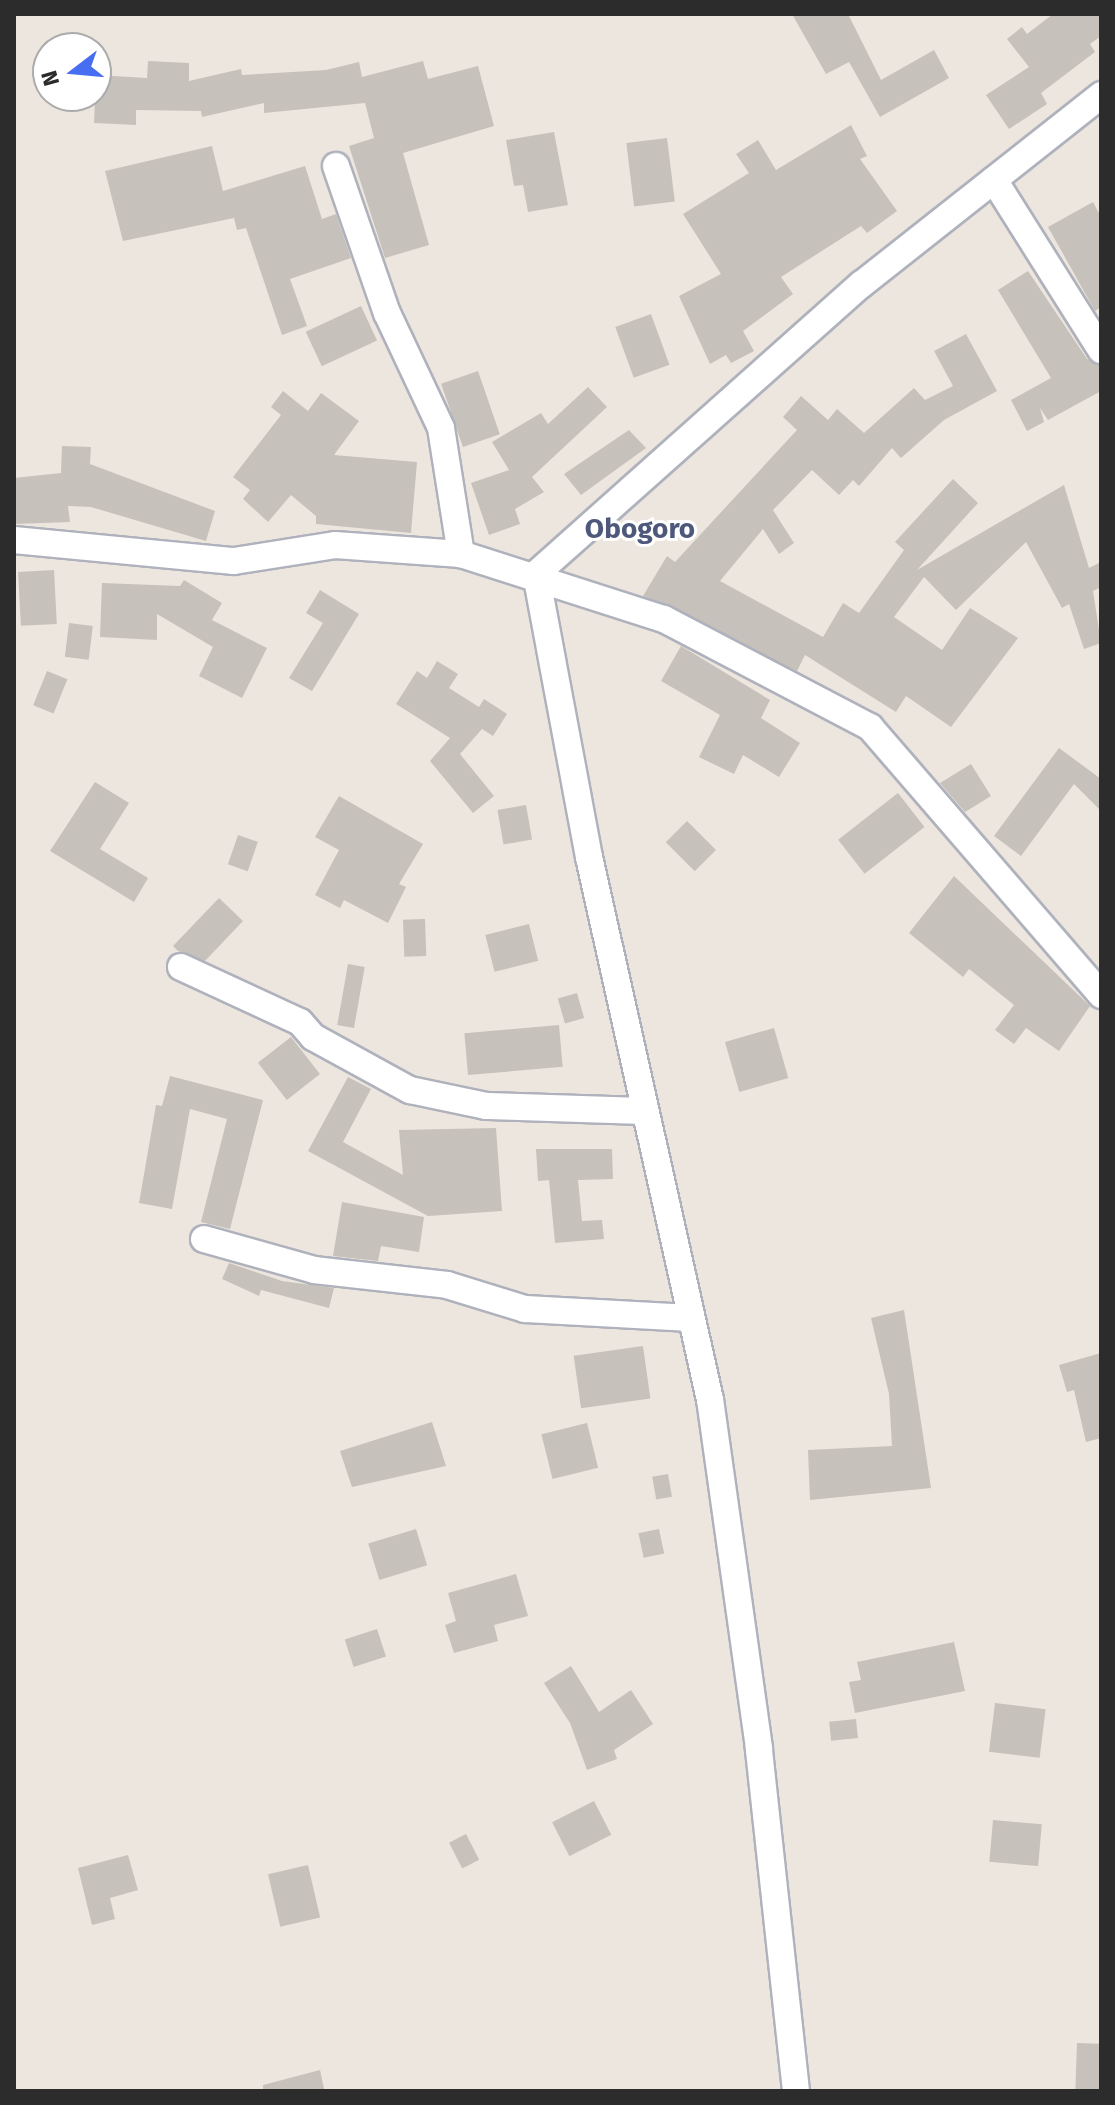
<!DOCTYPE html>
<style>
body{margin:0}
#map{position:relative;width:1115px;height:2105px;overflow:hidden;background:#ede6df;font-family:"Fira Sans",sans-serif}
div>[style]{position:absolute}
.building>*{inset:0;background:#c6c1ba;transform-origin:0 0}
.roads{filter:drop-shadow(2px 0 #afb2bc) drop-shadow(-2px 0 #afb2bc) drop-shadow(0 2px #afb2bc) drop-shadow(0 -2px #afb2bc)}
.minor>*{height:26px;margin:-13px;padding:0 13px;transform-origin:13px;border-radius:13px;background:#fff}
span{translate:-50% -50%;white-space:nowrap;text-align:center;line-height:1.15;-webkit-text-stroke:6px #fff;paint-order:stroke}
.quarter-label{font-size:28px;color:#4e587b;font-weight:700}
.frame{position:absolute;inset:0;border:16px solid #2c2c2c;pointer-events:none}
.north{position:absolute;left:32px;top:32px;width:80px;height:80px;box-sizing:border-box;background:#fff;border:2px solid #ababab;border-radius:50%;rotate:254deg;font-size:22px;font-weight:700;line-height:32px;text-align:center;color:#2c2c2c}
.north::after{content:'';display:block;margin:auto;width:28px;height:36px;background:#476ef1;clip-path:polygon(50% 0,100% 100%,50% 72%,0 100%)}
</style>
<div id="map">
<div class="building">
<i style="clip-path:polygon(792px 14px,848px 14px,881px 80px,934px 50px,949px 78px,880px 117px,849px 62px,826px 74px)"></i>
<i style="clip-path:polygon(1053px 14px,1101px 14px,1101px 36px,1090px 44px,1095px 52px,1041px 93px,1047px 104px,1009px 129px,986px 95px,1029px 67px,1007px 39px,1022px 27px,1027px 34px)"></i>
<i style="clip-path:polygon(148px 61px,189px 63px,189px 81px,241px 69px,242px 75px,326px 70px,359px 62px,362px 77px,423px 61px,428px 79px,478px 66px,494px 126px,403px 153px,429px 245px,385px 258px,349px 146px,374px 138px,365px 103px,264px 113px,264px 103px,202px 117px,201px 111px,136px 110px,136px 125px,94px 123px,96px 75px,147px 78px)"></i>
<i style="clip-path:polygon(851px 125px,867px 156px,860px 159px,897px 211px,867px 233px,861px 226px,781px 277px,793px 294px,743px 331px,754px 351px,731px 363px,726px 355px,710px 364px,679px 296px,721px 274px,683px 214px,749px 173px,736px 154px,758px 140px,776px 170px)"></i>
<i style="clip-path:polygon(554px 132px,568px 205px,528px 212px,523px 185px,514px 186px,506px 140px)"></i>
<i style="left:667px;top:138px;width:64px;height:41px;rotate:83deg"></i>
<i style="clip-path:polygon(212px 146px,223px 191px,305px 166px,322px 219px,336px 214px,351px 258px,290px 279px,307px 326px,282px 335px,246px 228px,237px 230px,234px 218px,123px 241px,105px 171px)"></i>
<i style="clip-path:polygon(1093px 202px,1101px 217px,1101px 307px,1095px 311px,1048px 227px)"></i>
<i style="clip-path:polygon(1028px 271px,1087px 359px,1101px 366px,1101px 391px,1048px 420px,1040px 408px,1044px 422px,1027px 431px,1011px 400px,1051px 378px,998px 290px)"></i>
<i style="left:361px;top:306px;width:38px;height:61px;rotate:65deg"></i>
<i style="left:651px;top:314px;width:54px;height:38px;rotate:70deg"></i>
<i style="clip-path:polygon(966px 334px,997px 391px,944px 420px,901px 458px,892px 448px,859px 486px,853px 480px,839px 495px,812px 470px,773px 510px,794px 543px,779px 554px,763px 529px,720px 581px,823px 637px,843px 603px,859px 613px,904px 550px,895px 542px,953px 479px,978px 503px,917px 570px,1064px 485px,1089px 568px,1101px 562px,1101px 587px,1093px 591px,1101px 643px,1084px 649px,1069px 604px,1062px 608px,1026px 542px,956px 610px,924px 577px,894px 617px,942px 650px,970px 608px,1018px 638px,951px 727px,906px 696px,896px 712px,805px 655px,797px 671px,643px 596px,667px 556px,675px 562px,797px 430px,783px 417px,801px 396px,828px 420px,837px 409px,864px 433px,914px 388px,925px 400px,953px 386px,934px 351px)"></i>
<i style="left:478px;top:371px;width:67px;height:39px;rotate:71deg"></i>
<i style="clip-path:polygon(588px 387px,607px 407px,532px 477px,544px 492px,515px 509px,520px 524px,489px 535px,471px 483px,509px 470px,492px 442px,541px 413px,548px 424px)"></i>
<i style="clip-path:polygon(283px 391px,308px 411px,321px 393px,359px 421px,334px 455px,417px 462px,411px 533px,316px 524px,316px 516px,291px 495px,268px 522px,243px 499px,250px 490px,233px 477px,281px 415px,271px 407px)"></i>
<i style="clip-path:polygon(629px 430px,646px 448px,581px 495px,564px 474px)"></i>
<i style="clip-path:polygon(62px 446px,91px 447px,90px 464px,215px 511px,206px 541px,91px 507px,68px 506px,70px 522px,14px 524px,14px 478px,61px 473px)"></i>
<i style="left:54px;top:570px;width:54px;height:36px;rotate:87deg"></i>
<i style="clip-path:polygon(184px 580px,222px 603px,212px 620px,267px 648px,242px 698px,199px 676px,213px 647px,157px 614px,157px 640px,100px 637px,102px 583px,180px 586px)"></i>
<i style="clip-path:polygon(320px 590px,359px 614px,312px 691px,289px 678px,323px 623px,306px 613px)"></i>
<i style="left:69px;top:623px;width:24px;height:34px;rotate:7deg"></i>
<i style="clip-path:polygon(681px 646px,770px 700px,761px 718px,800px 743px,779px 777px,743px 755px,734px 774px,699px 757px,720px 715px,661px 681px)"></i>
<i style="clip-path:polygon(437px 661px,458px 674px,449px 688px,479px 707px,484px 699px,507px 714px,493px 736px,482px 729px,460px 754px,494px 796px,473px 813px,430px 761px,450px 738px,396px 704px,417px 671px,427px 678px)"></i>
<i style="left:47px;top:671px;width:22px;height:37px;rotate:22deg"></i>
<i style="clip-path:polygon(1059px 748px,1101px 779px,1101px 811px,1074px 784px,1021px 856px,994px 836px)"></i>
<i style="clip-path:polygon(971px 764px,991px 796px,965px 812px,940px 783px)"></i>
<i style="clip-path:polygon(95px 782px,129px 803px,100px 849px,148px 878px,134px 902px,50px 851px)"></i>
<i style="left:898px;top:793px;width:43px;height:76px;rotate:52deg"></i>
<i style="clip-path:polygon(339px 796px,423px 844px,399px 884px,406px 887px,388px 923px,344px 900px,340px 908px,315px 895px,339px 850px,315px 837px)"></i>
<i style="left:526px;top:805px;width:35px;height:29px;rotate:80deg"></i>
<i style="left:687px;top:821px;width:41px;height:30px;rotate:45deg"></i>
<i style="left:238px;top:835px;width:21px;height:31px;rotate:19deg"></i>
<i style="clip-path:polygon(954px 876px,1090px 1006px,1059px 1051px,1026px 1028px,1014px 1044px,995px 1030px,1014px 1005px,969px 969px,963px 977px,909px 933px)"></i>
<i style="clip-path:polygon(219px 898px,243px 921px,205px 961px,178px 951px,173px 946px)"></i>
<i style="left:425px;top:919px;width:37px;height:22px;rotate:88deg"></i>
<i style="left:529px;top:924px;width:38px;height:45px;rotate:76deg"></i>
<i style="left:348px;top:964px;width:17px;height:62px;rotate:10deg"></i>
<i style="left:577px;top:993px;width:26px;height:20px;rotate:74deg"></i>
<i style="left:559px;top:1025px;width:42px;height:95px;rotate:85deg"></i>
<i style="left:774px;top:1028px;width:52px;height:51px;rotate:74deg"></i>
<i style="left:291px;top:1037px;width:47px;height:42px;rotate:52deg"></i>
<i style="clip-path:polygon(170px 1076px,263px 1100px,230px 1229px,201px 1222px,227px 1119px,190px 1109px,172px 1209px,139px 1203px,156px 1105px,162px 1106px)"></i>
<i style="clip-path:polygon(348px 1077px,371px 1089px,343px 1142px,403px 1175px,399px 1130px,496px 1128px,502px 1211px,428px 1216px,308px 1151px)"></i>
<i style="clip-path:polygon(536px 1149px,612px 1149px,613px 1179px,578px 1180px,582px 1221px,602px 1220px,604px 1239px,555px 1243px,549px 1180px,538px 1181px)"></i>
<i style="clip-path:polygon(342px 1202px,424px 1217px,419px 1252px,381px 1246px,378px 1261px,333px 1256px)"></i>
<i style="clip-path:polygon(229px 1263px,282px 1281px,334px 1288px,329px 1308px,261px 1290px,259px 1296px,222px 1279px)"></i>
<i style="clip-path:polygon(904px 1310px,931px 1488px,810px 1500px,808px 1450px,892px 1446px,889px 1394px,871px 1318px)"></i>
<i style="left:643px;top:1346px;width:53px;height:70px;rotate:82deg"></i>
<i style="clip-path:polygon(1101px 1353px,1101px 1438px,1086px 1442px,1074px 1390px,1067px 1392px,1059px 1365px)"></i>
<i style="clip-path:polygon(432px 1422px,446px 1466px,352px 1487px,340px 1451px)"></i>
<i style="left:587px;top:1423px;width:46px;height:47px;rotate:76deg"></i>
<i style="left:668px;top:1474px;width:23px;height:16px;rotate:80deg"></i>
<i style="left:416px;top:1529px;width:38px;height:50px;rotate:73deg"></i>
<i style="left:659px;top:1529px;width:25px;height:21px;rotate:78deg"></i>
<i style="clip-path:polygon(516px 1574px,528px 1616px,494px 1625px,498px 1641px,454px 1653px,445px 1625px,456px 1621px,448px 1593px)"></i>
<i style="left:377px;top:1629px;width:29px;height:34px;rotate:72deg"></i>
<i style="clip-path:polygon(954px 1642px,965px 1691px,855px 1713px,849px 1682px,861px 1680px,857px 1662px)"></i>
<i style="clip-path:polygon(571px 1666px,599px 1712px,631px 1690px,653px 1724px,614px 1750px,617px 1759px,587px 1770px,570px 1723px,544px 1683px)"></i>
<i style="left:995px;top:1703px;width:51px;height:49px;rotate:7deg"></i>
<i style="left:856px;top:1719px;width:19px;height:27px;rotate:84deg"></i>
<i style="left:594px;top:1801px;width:38px;height:47px;rotate:63deg"></i>
<i style="left:993px;top:1820px;width:49px;height:42px;rotate:5deg"></i>
<i style="left:466px;top:1834px;width:29px;height:19px;rotate:63deg"></i>
<i style="clip-path:polygon(128px 1855px,138px 1890px,110px 1898px,115px 1919px,92px 1925px,78px 1868px)"></i>
<i style="left:308px;top:1865px;width:54px;height:41px;rotate:77deg"></i>
<i style="left:1077px;top:2043px;width:24px;height:48px;rotate:2deg"></i>
<i style="clip-path:polygon(320px 2070px,324px 2089px,263px 2091px,263px 2085px)"></i>
</div>
<div class="roads">
<div class="minor">
<i style="left:336px;top:166px;width:156px;rotate:70.9deg"></i>
<i style="left:387px;top:313px;width:127px;rotate:64.8deg"></i>
<i style="left:441px;top:428px;width:128px;rotate:81deg"></i>
<i style="left:994px;top:180px;width:201px;rotate:57.8deg"></i>
<i style="left:14px;top:540px;width:221px;rotate:5.5deg"></i>
<i style="left:234px;top:561px;width:102px;rotate:-9deg"></i>
<i style="left:335px;top:545px;width:126px;rotate:4.1deg"></i>
<i style="left:461px;top:554px;width:213px;rotate:17.8deg"></i>
<i style="left:664px;top:619px;width:233px;rotate:27.7deg"></i>
<i style="left:870px;top:727px;width:354px;rotate:49.2deg"></i>
<i style="left:181px;top:967px;width:131px;rotate:24.8deg"></i>
<i style="left:300px;top:1022px;width:20px;rotate:49deg"></i>
<i style="left:313px;top:1037px;width:111px;rotate:28.7deg"></i>
<i style="left:410px;top:1090px;width:78px;rotate:11.9deg"></i>
<i style="left:486px;top:1106px;width:159px;rotate:1.8deg"></i>
<i style="left:204px;top:1239px;width:114px;rotate:15.7deg"></i>
<i style="left:314px;top:1270px;width:134px;rotate:6.4deg"></i>
<i style="left:447px;top:1285px;width:82px;rotate:17.1deg"></i>
<i style="left:525px;top:1309px;width:166px;rotate:3.1deg"></i>
<i style="left:796px;top:2091px;width:345px;rotate:-96.2deg"></i>
<i style="left:759px;top:1748px;width:351px;rotate:-98deg"></i>
<i style="left:710px;top:1400px;width:556px;rotate:-102.56deg"></i>
<i style="left:589px;top:857px;width:288px;rotate:-100.6deg"></i>
<i style="left:536px;top:574px;width:436px;rotate:-41.7deg"></i>
<i style="left:862px;top:284px;width:305px;rotate:-38.3deg"></i>
</div>
</div>
<div class="quarter-label">
<span style="left:640px;top:529px">Obogoro</span>
</div>
<div class="frame"></div>
<div class="north">N</div>
</div>
